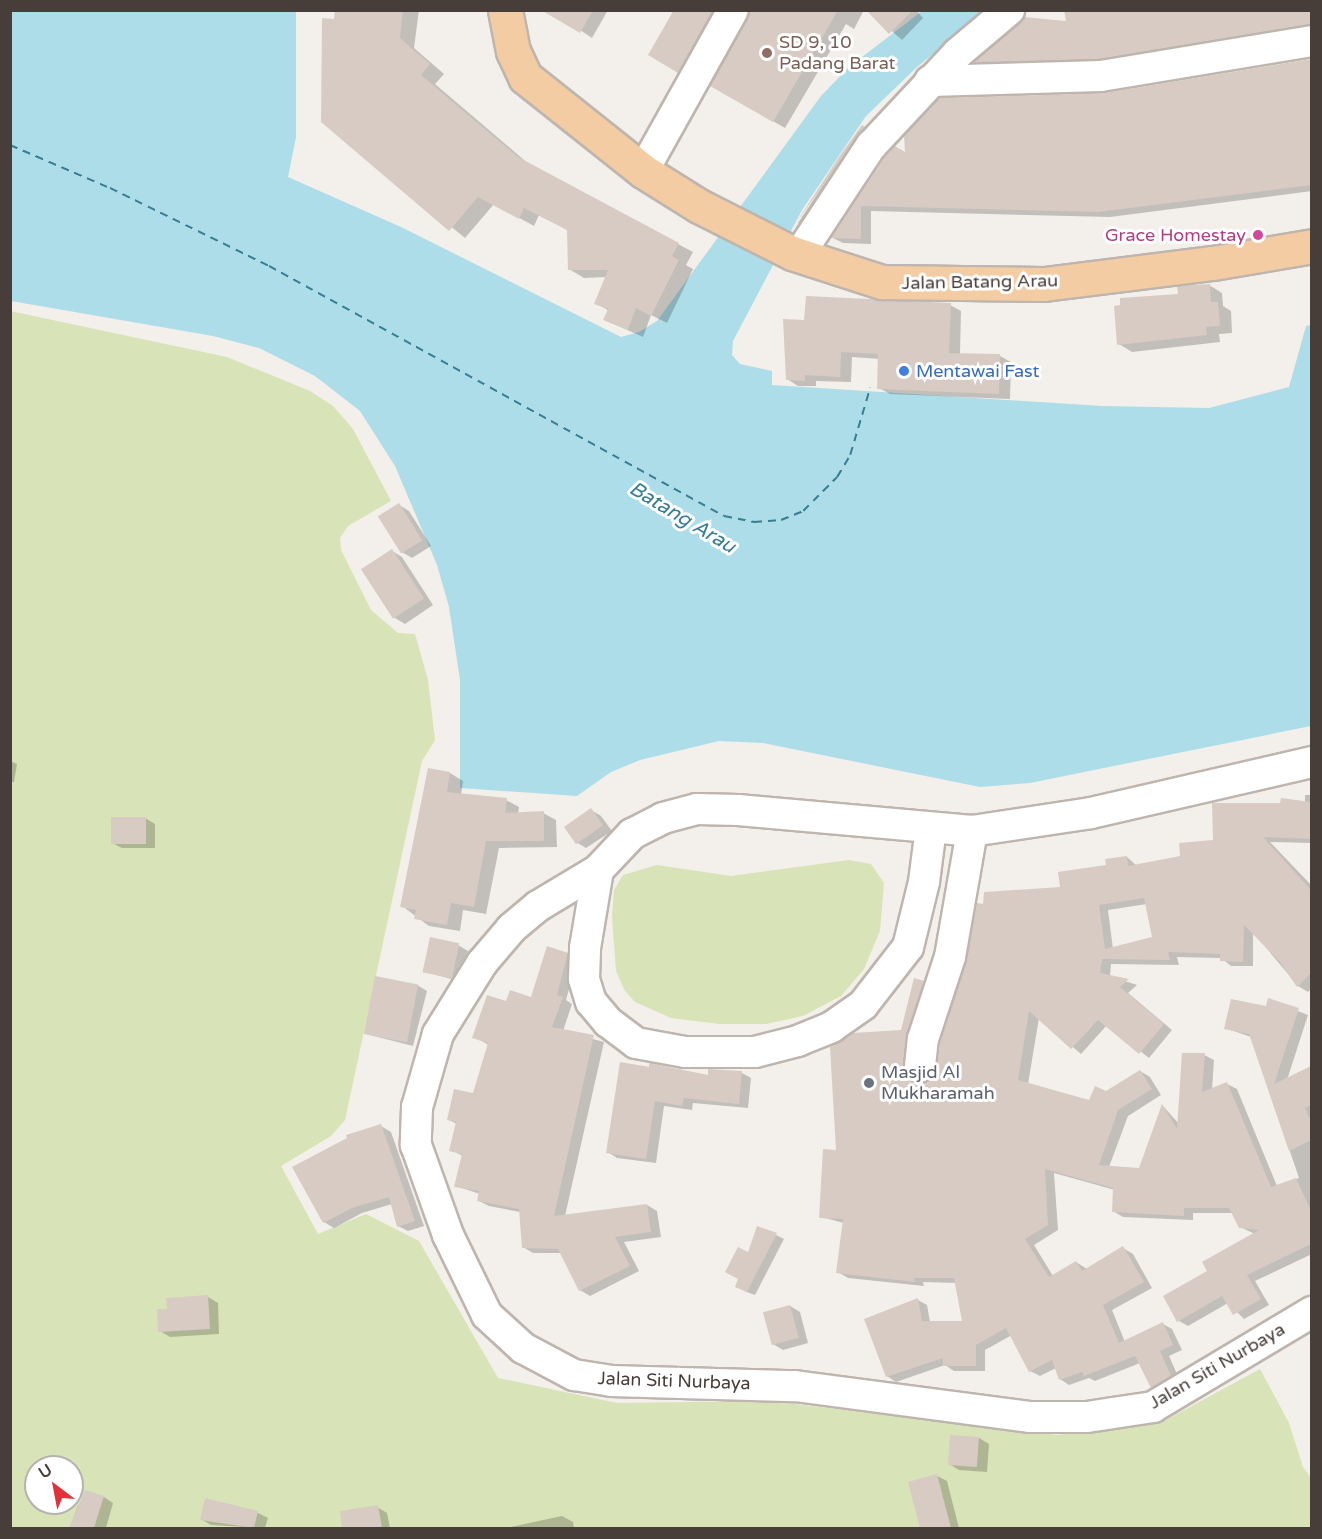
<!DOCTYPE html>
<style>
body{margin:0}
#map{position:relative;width:1322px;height:1539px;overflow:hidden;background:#f3efea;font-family:"Varela Round",sans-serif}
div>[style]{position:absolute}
.green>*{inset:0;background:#d9e3b8}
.water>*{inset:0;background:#addde9}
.shadow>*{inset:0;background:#0003}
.ferry>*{height:1.5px;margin-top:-0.75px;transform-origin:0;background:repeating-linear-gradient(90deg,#367e91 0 8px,transparent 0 14px)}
.building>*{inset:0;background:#d7cbc4;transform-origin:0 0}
.roads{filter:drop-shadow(2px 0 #beb5ae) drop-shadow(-2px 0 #beb5ae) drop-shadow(0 2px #beb5ae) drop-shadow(0 -2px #beb5ae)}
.minor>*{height:30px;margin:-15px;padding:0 15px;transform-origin:15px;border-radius:15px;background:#fff}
.major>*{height:33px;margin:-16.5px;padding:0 16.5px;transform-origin:16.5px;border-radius:16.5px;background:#f4cca3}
.dots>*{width:16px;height:16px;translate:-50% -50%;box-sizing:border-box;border:3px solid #fff;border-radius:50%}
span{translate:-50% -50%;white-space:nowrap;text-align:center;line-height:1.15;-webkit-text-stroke:6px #fff;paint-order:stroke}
.education-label{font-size:18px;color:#785e54}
.left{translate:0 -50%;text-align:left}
.hotel-label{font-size:18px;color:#b23c85}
.right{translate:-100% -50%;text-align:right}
.street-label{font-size:18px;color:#473e39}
.shop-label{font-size:18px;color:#366cbe}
.worship-label{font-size:18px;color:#5b616d}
.water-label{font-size:20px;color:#367e91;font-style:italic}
.frame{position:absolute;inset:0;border:12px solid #473e39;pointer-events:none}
.north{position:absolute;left:24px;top:1455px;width:60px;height:60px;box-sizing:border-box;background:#fff;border:2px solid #b5b2b0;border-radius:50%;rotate:328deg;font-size:16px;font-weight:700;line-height:24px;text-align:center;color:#473e39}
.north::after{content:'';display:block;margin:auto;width:21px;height:27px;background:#e3313c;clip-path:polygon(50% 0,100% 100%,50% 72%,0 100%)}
</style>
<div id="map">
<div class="green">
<i style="clip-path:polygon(evenodd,10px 311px,227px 357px,310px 391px,333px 406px,353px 429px,391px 501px,348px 526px,340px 538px,341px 550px,371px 610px,398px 633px,415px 634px,428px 680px,435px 740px,422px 761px,345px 1120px,331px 1136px,281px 1166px,318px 1234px,366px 1214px,419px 1241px,498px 1378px,617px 1403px,770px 1401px,1057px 1435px,1164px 1421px,1260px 1369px,1289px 1423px,1303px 1467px,1311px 1478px,1311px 1528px,11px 1528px,10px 311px,36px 1467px,72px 1467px,72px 1503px,36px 1503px,36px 1467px)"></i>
<i style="clip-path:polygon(849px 860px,871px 864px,884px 883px,880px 931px,864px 969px,841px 996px,803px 1016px,766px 1024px,720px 1024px,671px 1018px,635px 1002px,625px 991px,616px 971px,612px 917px,614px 890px,623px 875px,657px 865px,731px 876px)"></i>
</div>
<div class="water">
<i style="clip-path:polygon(10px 11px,296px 11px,296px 137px,288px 177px,401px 227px,621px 337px,639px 332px,657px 321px,821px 96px,849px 67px,922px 11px,986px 11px,917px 67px,866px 116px,802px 210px,733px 341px,732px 355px,740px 364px,772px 371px,772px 385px,1102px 406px,1209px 408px,1289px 387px,1306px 326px,1311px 325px,1311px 726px,1030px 783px,980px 787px,763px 743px,719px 741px,640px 760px,611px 772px,577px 796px,460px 788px,460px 680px,449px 607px,437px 565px,395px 466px,360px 411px,315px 376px,259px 348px,213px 336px,11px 301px)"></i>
</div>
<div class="shadow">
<i style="clip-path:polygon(336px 10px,419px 10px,414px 48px,444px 74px,435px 84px,531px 166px,693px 252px,686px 265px,693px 269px,667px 323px,651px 315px,643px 337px,605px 320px,609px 311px,596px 303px,607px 277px,584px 278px,569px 269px,568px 230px,539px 215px,534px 226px,494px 204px,465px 238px,322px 121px,323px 19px,335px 21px)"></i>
<i style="clip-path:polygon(550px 10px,608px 10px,592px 38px)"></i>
<i style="clip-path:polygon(674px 10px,729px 10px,691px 78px,650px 54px)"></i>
<i style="clip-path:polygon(749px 10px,864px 10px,854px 29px,846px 24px,785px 128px,712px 86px,750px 19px)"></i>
<i style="clip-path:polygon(868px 10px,916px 10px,923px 18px,902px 40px)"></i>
<i style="clip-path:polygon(1066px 10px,1312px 10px,1312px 31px,1111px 64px,986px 68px,976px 62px,1025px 19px,1068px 23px)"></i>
<i style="clip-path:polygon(1312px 60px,1312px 191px,1110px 217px,871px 211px,871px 244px,843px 243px,833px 238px,906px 154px,1104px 95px)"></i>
<i style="clip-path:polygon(862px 127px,871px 132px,804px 226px,798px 223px)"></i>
<i style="clip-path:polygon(1209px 285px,1222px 293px,1223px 306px,1231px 311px,1232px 333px,1219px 334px,1220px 342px,1132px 352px,1119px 344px,1179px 295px)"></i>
<i style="clip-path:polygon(950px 305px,961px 311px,960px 354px,1000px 356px,1011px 362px,1010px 399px,890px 394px,879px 388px,880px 359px,852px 357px,851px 382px,816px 381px,816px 386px,798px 386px,787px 379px,806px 322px)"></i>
<i style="clip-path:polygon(399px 505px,409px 511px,431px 546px,412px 558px,402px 552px)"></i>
<i style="clip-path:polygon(392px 551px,402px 557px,433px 605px,405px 624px,395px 618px)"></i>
<i style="clip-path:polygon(10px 761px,17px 764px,14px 782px,10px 782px)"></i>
<i style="clip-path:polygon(429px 770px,450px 773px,463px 781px,461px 795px,506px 800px,519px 807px,518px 814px,543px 813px,556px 820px,557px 847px,499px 848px,486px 914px,463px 910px,460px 931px,429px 926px,402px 906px)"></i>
<i style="clip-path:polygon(evenodd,1305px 795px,1312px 795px,1312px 843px,1270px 842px,1312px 886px,1312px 915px,1304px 922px,1312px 930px,1312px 988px,1308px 992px,1298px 986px,1253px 932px,1253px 966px,1231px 966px,1221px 958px,1177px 957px,1179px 965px,1111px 964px,1110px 976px,1137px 985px,1128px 993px,1172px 1030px,1149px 1058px,1107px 1025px,1081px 1054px,1039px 1018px,1028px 1084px,1089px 1102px,1140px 1071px,1150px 1077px,1161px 1095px,1128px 1116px,1109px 1167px,1140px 1169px,1163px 1106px,1179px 1124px,1204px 1055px,1214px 1060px,1212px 1090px,1227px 1084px,1237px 1089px,1277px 1186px,1299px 1178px,1251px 1037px,1225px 1028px,1280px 1004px,1308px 1015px,1287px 1080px,1312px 1068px,1312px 1254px,1255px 1281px,1269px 1305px,1244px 1319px,1228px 1303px,1188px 1326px,1179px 1321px,1209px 1271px,1255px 1234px,1240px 1227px,1233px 1213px,1193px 1213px,1193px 1220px,1123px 1217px,1113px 1211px,1115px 1190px,1054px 1173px,1058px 1230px,1034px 1245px,1053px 1276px,1076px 1262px,1087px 1269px,1123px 1248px,1133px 1254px,1152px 1288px,1112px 1310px,1125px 1342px,1163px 1324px,1172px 1329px,1182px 1350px,1169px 1356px,1180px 1381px,1162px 1393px,1152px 1387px,1140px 1363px,1095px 1381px,1089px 1378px,1069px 1385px,1060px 1379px,1056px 1368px,1040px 1376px,1030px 1371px,1012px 1335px,985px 1350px,985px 1371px,954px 1371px,945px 1365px,896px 1382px,887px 1376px,918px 1300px,927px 1305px,930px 1322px,964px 1323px,957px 1283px,923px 1282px,924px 1286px,848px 1278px,838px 1272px,844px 1223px,821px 1217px,837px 1151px,902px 1031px,923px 982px,933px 988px,912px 1071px,917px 1082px,928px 1083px,938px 1069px,984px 906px,1062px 889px,1127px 857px,1137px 866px,1181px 857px,1282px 804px,1305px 803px,1305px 795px,1147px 904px,1154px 938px,1113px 949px,1108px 910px,1147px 904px)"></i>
<i style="clip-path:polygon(591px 810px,601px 816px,612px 831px,586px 848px,576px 842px,566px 827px)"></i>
<i style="clip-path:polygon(145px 818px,155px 824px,155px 848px,122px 848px,112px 843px)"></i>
<i style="clip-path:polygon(458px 945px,468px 951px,461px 982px,424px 971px)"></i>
<i style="clip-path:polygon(567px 954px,577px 960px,566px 1000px,572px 1004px,563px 1031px,604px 1042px,565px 1216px,647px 1205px,657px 1211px,661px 1237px,624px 1242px,639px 1271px,590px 1296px,580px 1290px,562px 1253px,533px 1253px,523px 1247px,520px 1212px,489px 1206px,479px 1201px,480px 1194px,456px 1186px,463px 1156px,451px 1150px,457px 1124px,449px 1120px,474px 1095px,489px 1045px,474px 1037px,507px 1003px,532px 999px)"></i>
<i style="clip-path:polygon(417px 985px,427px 991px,413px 1046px,366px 1034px)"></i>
<i style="clip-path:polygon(621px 1063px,709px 1077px,710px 1071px,742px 1073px,751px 1078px,748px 1108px,693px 1103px,692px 1110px,664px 1106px,656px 1163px,617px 1158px,608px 1152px)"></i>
<i style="clip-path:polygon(381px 1126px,391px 1132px,424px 1226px,408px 1231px,398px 1226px,392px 1204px,362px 1213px,334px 1228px,324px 1222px)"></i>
<i style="clip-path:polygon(776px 1235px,784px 1239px,755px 1295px,744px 1291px,739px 1279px,748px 1254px)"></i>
<i style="clip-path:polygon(208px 1297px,218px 1303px,219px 1334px,170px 1337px,160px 1331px,168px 1310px)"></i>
<i style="clip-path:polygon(790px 1306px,800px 1312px,808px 1343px,783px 1350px,773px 1344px)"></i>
<i style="clip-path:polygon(979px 1438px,989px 1444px,987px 1472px,959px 1470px,949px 1464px)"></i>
<i style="clip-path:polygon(937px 1476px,947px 1481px,959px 1528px,921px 1528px,910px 1483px)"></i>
<i style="clip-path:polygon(104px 1497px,113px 1503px,106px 1528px,70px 1528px,78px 1505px)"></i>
<i style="clip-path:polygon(206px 1500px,258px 1513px,268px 1518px,265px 1528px,211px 1525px,201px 1519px)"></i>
<i style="clip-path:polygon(377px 1507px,387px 1513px,390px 1528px,344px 1528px,341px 1513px)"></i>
<i style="clip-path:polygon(562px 1516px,573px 1522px,574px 1528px,506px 1528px)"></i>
</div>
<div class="ferry">
<i style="left:10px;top:145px;width:109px;rotate:23.3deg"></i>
<i style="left:110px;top:188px;width:177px;rotate:26.1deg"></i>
<i style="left:269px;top:266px;width:519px;rotate:28.79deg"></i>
<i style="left:724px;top:516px;width:31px;rotate:11deg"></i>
<i style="left:754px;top:522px;width:27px;rotate:-4deg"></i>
<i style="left:781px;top:520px;width:24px;rotate:-22deg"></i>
<i style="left:803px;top:511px;width:48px;rotate:-45deg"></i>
<i style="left:837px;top:477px;width:26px;rotate:-59deg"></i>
<i style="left:850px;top:455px;width:70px;rotate:-73.4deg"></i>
</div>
<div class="building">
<i style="clip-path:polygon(335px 10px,403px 10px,400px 38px,430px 64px,421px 75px,518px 157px,679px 243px,672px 256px,679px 260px,651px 316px,636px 308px,628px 330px,603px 320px,608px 309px,594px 304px,608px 270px,568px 270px,567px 230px,524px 208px,519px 219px,478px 197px,449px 231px,321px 122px,322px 18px,334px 19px)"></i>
<i style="clip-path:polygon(541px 10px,593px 10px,580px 33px)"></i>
<i style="clip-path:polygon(674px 10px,713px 10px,678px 73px,648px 55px)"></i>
<i style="clip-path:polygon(750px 10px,838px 10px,773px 122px,710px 86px)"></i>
<i style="clip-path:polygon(866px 10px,913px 10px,889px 34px)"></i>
<i style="clip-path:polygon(1064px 10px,1311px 10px,1311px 24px,1099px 59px,974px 62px,1024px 17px,1066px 21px)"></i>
<i style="clip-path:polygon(1311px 59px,1311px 185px,1098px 212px,861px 206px,861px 239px,831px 238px,885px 157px,895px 146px,905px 152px,904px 135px,940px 98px,1104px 93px)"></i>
<i style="clip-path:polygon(862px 125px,865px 127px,796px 223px,841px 154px)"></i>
<i style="clip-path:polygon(1210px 284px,1211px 302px,1218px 302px,1220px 326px,1206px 327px,1207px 335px,1117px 345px,1114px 306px,1120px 305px,1120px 298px,1178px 294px,1177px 286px)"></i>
<i style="clip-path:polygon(806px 296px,951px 303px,949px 353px,1000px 354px,999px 394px,877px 389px,878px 354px,841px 352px,840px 377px,805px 375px,805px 381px,786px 380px,783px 319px,804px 320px)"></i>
<i style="left:399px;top:503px;width:44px;height:25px;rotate:58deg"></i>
<i style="left:392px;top:549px;width:59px;height:37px;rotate:57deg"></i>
<i style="clip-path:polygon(428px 768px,450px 772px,447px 792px,507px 798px,505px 813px,544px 811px,544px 841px,486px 841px,474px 907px,451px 903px,447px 925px,414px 919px,416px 910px,400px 907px)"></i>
<i style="clip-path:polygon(evenodd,1281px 798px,1311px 802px,1311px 839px,1263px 837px,1311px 890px,1311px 973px,1297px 987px,1280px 962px,1244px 925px,1243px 962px,1220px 961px,1220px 954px,1168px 952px,1170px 960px,1102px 959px,1100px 973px,1129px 979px,1120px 987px,1164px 1024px,1139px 1054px,1098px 1020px,1071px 1049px,1029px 1011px,1018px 1080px,1089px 1100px,1095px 1086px,1106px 1091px,1140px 1070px,1152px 1089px,1118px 1110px,1099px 1165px,1139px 1168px,1162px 1104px,1177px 1129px,1182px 1053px,1205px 1053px,1202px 1092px,1227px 1082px,1271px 1187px,1296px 1178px,1311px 1211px,1311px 1244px,1247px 1275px,1261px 1299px,1233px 1315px,1222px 1296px,1177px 1322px,1163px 1296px,1207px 1271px,1202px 1262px,1259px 1230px,1239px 1228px,1229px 1208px,1184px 1208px,1184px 1216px,1112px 1212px,1113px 1188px,1045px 1169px,1048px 1225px,1025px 1239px,1049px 1277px,1076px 1261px,1082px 1271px,1123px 1246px,1144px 1282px,1103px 1305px,1119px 1343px,1163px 1322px,1173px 1345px,1160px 1351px,1171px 1376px,1151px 1388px,1135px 1356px,1084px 1376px,1082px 1372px,1059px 1380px,1052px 1360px,1029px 1372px,1006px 1328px,976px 1345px,976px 1366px,943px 1366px,943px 1358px,886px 1377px,864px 1319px,918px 1298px,922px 1321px,962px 1321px,954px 1278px,914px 1278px,915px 1282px,836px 1273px,843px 1219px,819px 1218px,823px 1149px,836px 1150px,830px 1047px,853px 1033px,901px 1030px,914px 978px,924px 981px,907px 1034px,903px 1065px,910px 1080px,927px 1082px,937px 1068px,940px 1043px,966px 962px,977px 903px,983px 904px,984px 892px,1060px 887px,1058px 872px,1106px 865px,1105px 859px,1127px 856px,1128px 866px,1180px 856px,1179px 843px,1213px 840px,1212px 803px,1280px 803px,1281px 798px,1144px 898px,1152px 937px,1105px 949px,1099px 905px,1144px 898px)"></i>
<i style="left:591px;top:808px;width:21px;height:33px;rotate:55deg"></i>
<i style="left:111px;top:817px;width:35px;height:27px"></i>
<i style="left:430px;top:937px;width:30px;height:36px;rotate:12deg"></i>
<i style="clip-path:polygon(547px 946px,568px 953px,557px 995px,563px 997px,552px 1027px,594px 1035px,554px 1216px,647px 1204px,651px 1232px,615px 1237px,630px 1266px,579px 1291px,558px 1249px,522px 1248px,519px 1209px,477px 1201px,479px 1191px,454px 1187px,462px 1154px,449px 1151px,456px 1122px,447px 1120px,454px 1089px,473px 1093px,488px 1043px,472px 1038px,487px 995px,506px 1001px,510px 990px,531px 997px)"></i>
<i style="left:375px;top:976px;width:44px;height:59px;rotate:11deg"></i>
<i style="clip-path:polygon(1268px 998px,1299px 1008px,1274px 1084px,1311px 1066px,1311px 1105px,1305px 1108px,1311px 1121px,1311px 1140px,1289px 1151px,1249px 1034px,1224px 1029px,1231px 999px,1266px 1006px)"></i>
<i style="clip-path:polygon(620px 1062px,649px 1067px,649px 1063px,708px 1075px,708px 1069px,742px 1071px,739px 1104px,684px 1098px,682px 1106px,655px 1101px,646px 1159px,606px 1153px)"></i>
<i style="clip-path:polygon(381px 1124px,415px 1221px,397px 1227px,389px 1197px,352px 1208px,323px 1223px,292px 1167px,347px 1138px,346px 1135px)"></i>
<i style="clip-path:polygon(757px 1226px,777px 1233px,747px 1292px,735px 1287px,738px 1279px,725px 1272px,738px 1247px,748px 1252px)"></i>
<i style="clip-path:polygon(208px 1295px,210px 1329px,158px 1332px,157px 1309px,167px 1309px,166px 1298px)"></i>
<i style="left:790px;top:1305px;width:34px;height:28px;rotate:75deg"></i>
<i style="left:950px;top:1435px;width:29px;height:30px;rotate:4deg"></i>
<i style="clip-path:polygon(937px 1474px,951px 1528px,920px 1528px,908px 1482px)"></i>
<i style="clip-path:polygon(85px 1490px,104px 1496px,94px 1528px,69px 1528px)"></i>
<i style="clip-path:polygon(205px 1498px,258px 1511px,254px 1528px,200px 1520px)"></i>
<i style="clip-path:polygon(378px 1505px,382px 1528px,342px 1528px,340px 1511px)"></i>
</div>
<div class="roads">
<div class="minor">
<i style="left:930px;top:81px;width:171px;rotate:-1.7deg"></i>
<i style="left:1101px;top:76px;width:214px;rotate:-9.4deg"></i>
<i style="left:643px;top:171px;width:184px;rotate:-60.8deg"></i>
<i style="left:799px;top:255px;width:131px;rotate:-56.6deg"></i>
<i style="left:871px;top:146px;width:127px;rotate:-46.9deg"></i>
<i style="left:958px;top:53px;width:67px;rotate:-40.1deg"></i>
<i style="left:931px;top:828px;width:54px;rotate:97.4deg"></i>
<i style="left:924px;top:882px;width:67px;rotate:103.8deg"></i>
<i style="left:908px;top:947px;width:73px;rotate:127.8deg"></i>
<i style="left:863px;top:1005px;width:38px;rotate:145deg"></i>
<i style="left:832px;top:1027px;width:37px;rotate:158deg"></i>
<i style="left:798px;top:1041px;width:44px;rotate:165.7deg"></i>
<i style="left:755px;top:1052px;width:70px;rotate:180deg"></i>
<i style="left:685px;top:1052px;width:50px;rotate:-169.6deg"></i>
<i style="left:636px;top:1043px;width:35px;rotate:-143deg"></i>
<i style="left:608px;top:1022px;width:26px;rotate:-130deg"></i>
<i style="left:591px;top:1002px;width:24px;rotate:-107deg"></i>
<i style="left:584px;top:979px;width:31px;rotate:-88deg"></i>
<i style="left:585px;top:948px;width:79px;rotate:-80.5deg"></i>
<i style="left:598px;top:870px;width:50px;rotate:-46.6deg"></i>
<i style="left:632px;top:834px;width:35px;rotate:-27deg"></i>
<i style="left:663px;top:818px;width:35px;rotate:-15deg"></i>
<i style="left:697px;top:809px;width:41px;rotate:1.4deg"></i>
<i style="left:738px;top:810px;width:235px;rotate:5.1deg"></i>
<i style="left:972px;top:831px;width:120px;rotate:-8.6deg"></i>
<i style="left:1091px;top:813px;width:227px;rotate:-13deg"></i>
<i style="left:598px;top:870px;width:70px;rotate:149deg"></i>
<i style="left:538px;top:906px;width:35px;rotate:140deg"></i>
<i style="left:511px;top:929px;width:45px;rotate:130.5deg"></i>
<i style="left:482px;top:963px;width:84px;rotate:121.8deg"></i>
<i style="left:438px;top:1034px;width:76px;rotate:106deg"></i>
<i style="left:417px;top:1107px;width:38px;rotate:92deg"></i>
<i style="left:416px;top:1145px;width:96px;rotate:70.4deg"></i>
<i style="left:448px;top:1235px;width:89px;rotate:64deg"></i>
<i style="left:487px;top:1315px;width:49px;rotate:42.5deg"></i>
<i style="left:523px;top:1348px;width:58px;rotate:27.9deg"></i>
<i style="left:574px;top:1375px;width:37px;rotate:9deg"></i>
<i style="left:611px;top:1381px;width:184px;rotate:1.6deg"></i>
<i style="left:795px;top:1386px;width:236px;rotate:7.5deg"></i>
<i style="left:1029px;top:1417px;width:58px"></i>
<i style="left:1087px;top:1417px;width:67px;rotate:-8.6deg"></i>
<i style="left:1153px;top:1407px;width:185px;rotate:-30.9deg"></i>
<i style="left:920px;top:1066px;width:27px;rotate:-84deg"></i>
<i style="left:923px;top:1039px;width:86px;rotate:-71.8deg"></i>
<i style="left:950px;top:957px;width:128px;rotate:-80.1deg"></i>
</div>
<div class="major">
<i style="left:505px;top:10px;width:42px;rotate:79deg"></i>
<i style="left:513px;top:51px;width:29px;rotate:65deg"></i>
<i style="left:525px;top:77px;width:151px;rotate:38.5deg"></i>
<i style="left:643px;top:171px;width:66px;rotate:32deg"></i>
<i style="left:699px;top:206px;width:104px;rotate:26.8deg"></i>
<i style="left:792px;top:253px;width:95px;rotate:17.9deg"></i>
<i style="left:882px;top:282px;width:162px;rotate:0.7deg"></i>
<i style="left:1044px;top:284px;width:170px;rotate:-7.1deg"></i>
<i style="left:1213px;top:263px;width:100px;rotate:-9.7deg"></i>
</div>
</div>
<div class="dots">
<i style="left:767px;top:53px;background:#8d6e63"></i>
<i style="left:1258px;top:235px;background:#d1479c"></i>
<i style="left:904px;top:371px;background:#3f7fe0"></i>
<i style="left:869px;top:1083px;background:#6b7280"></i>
</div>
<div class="education-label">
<span class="left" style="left:779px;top:53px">SD 9, 10<br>Padang Barat</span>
</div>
<div class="hotel-label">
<span class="right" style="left:1246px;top:235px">Grace Homestay</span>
</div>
<div class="street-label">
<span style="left:980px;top:282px;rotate:-1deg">Jalan Batang Arau</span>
<span style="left:1217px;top:1366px;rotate:-30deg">Jalan Siti Nurbaya</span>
<span style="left:674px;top:1381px;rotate:2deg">Jalan Siti Nurbaya</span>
</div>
<div class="shop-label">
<span class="left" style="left:916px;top:371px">Mentawai Fast</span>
</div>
<div class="worship-label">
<span class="left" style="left:881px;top:1083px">Masjid Al<br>Mukharamah</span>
</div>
<div class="water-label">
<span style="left:682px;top:518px;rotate:31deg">Batang Arau</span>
</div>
<div class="frame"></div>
<div class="north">U</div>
</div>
